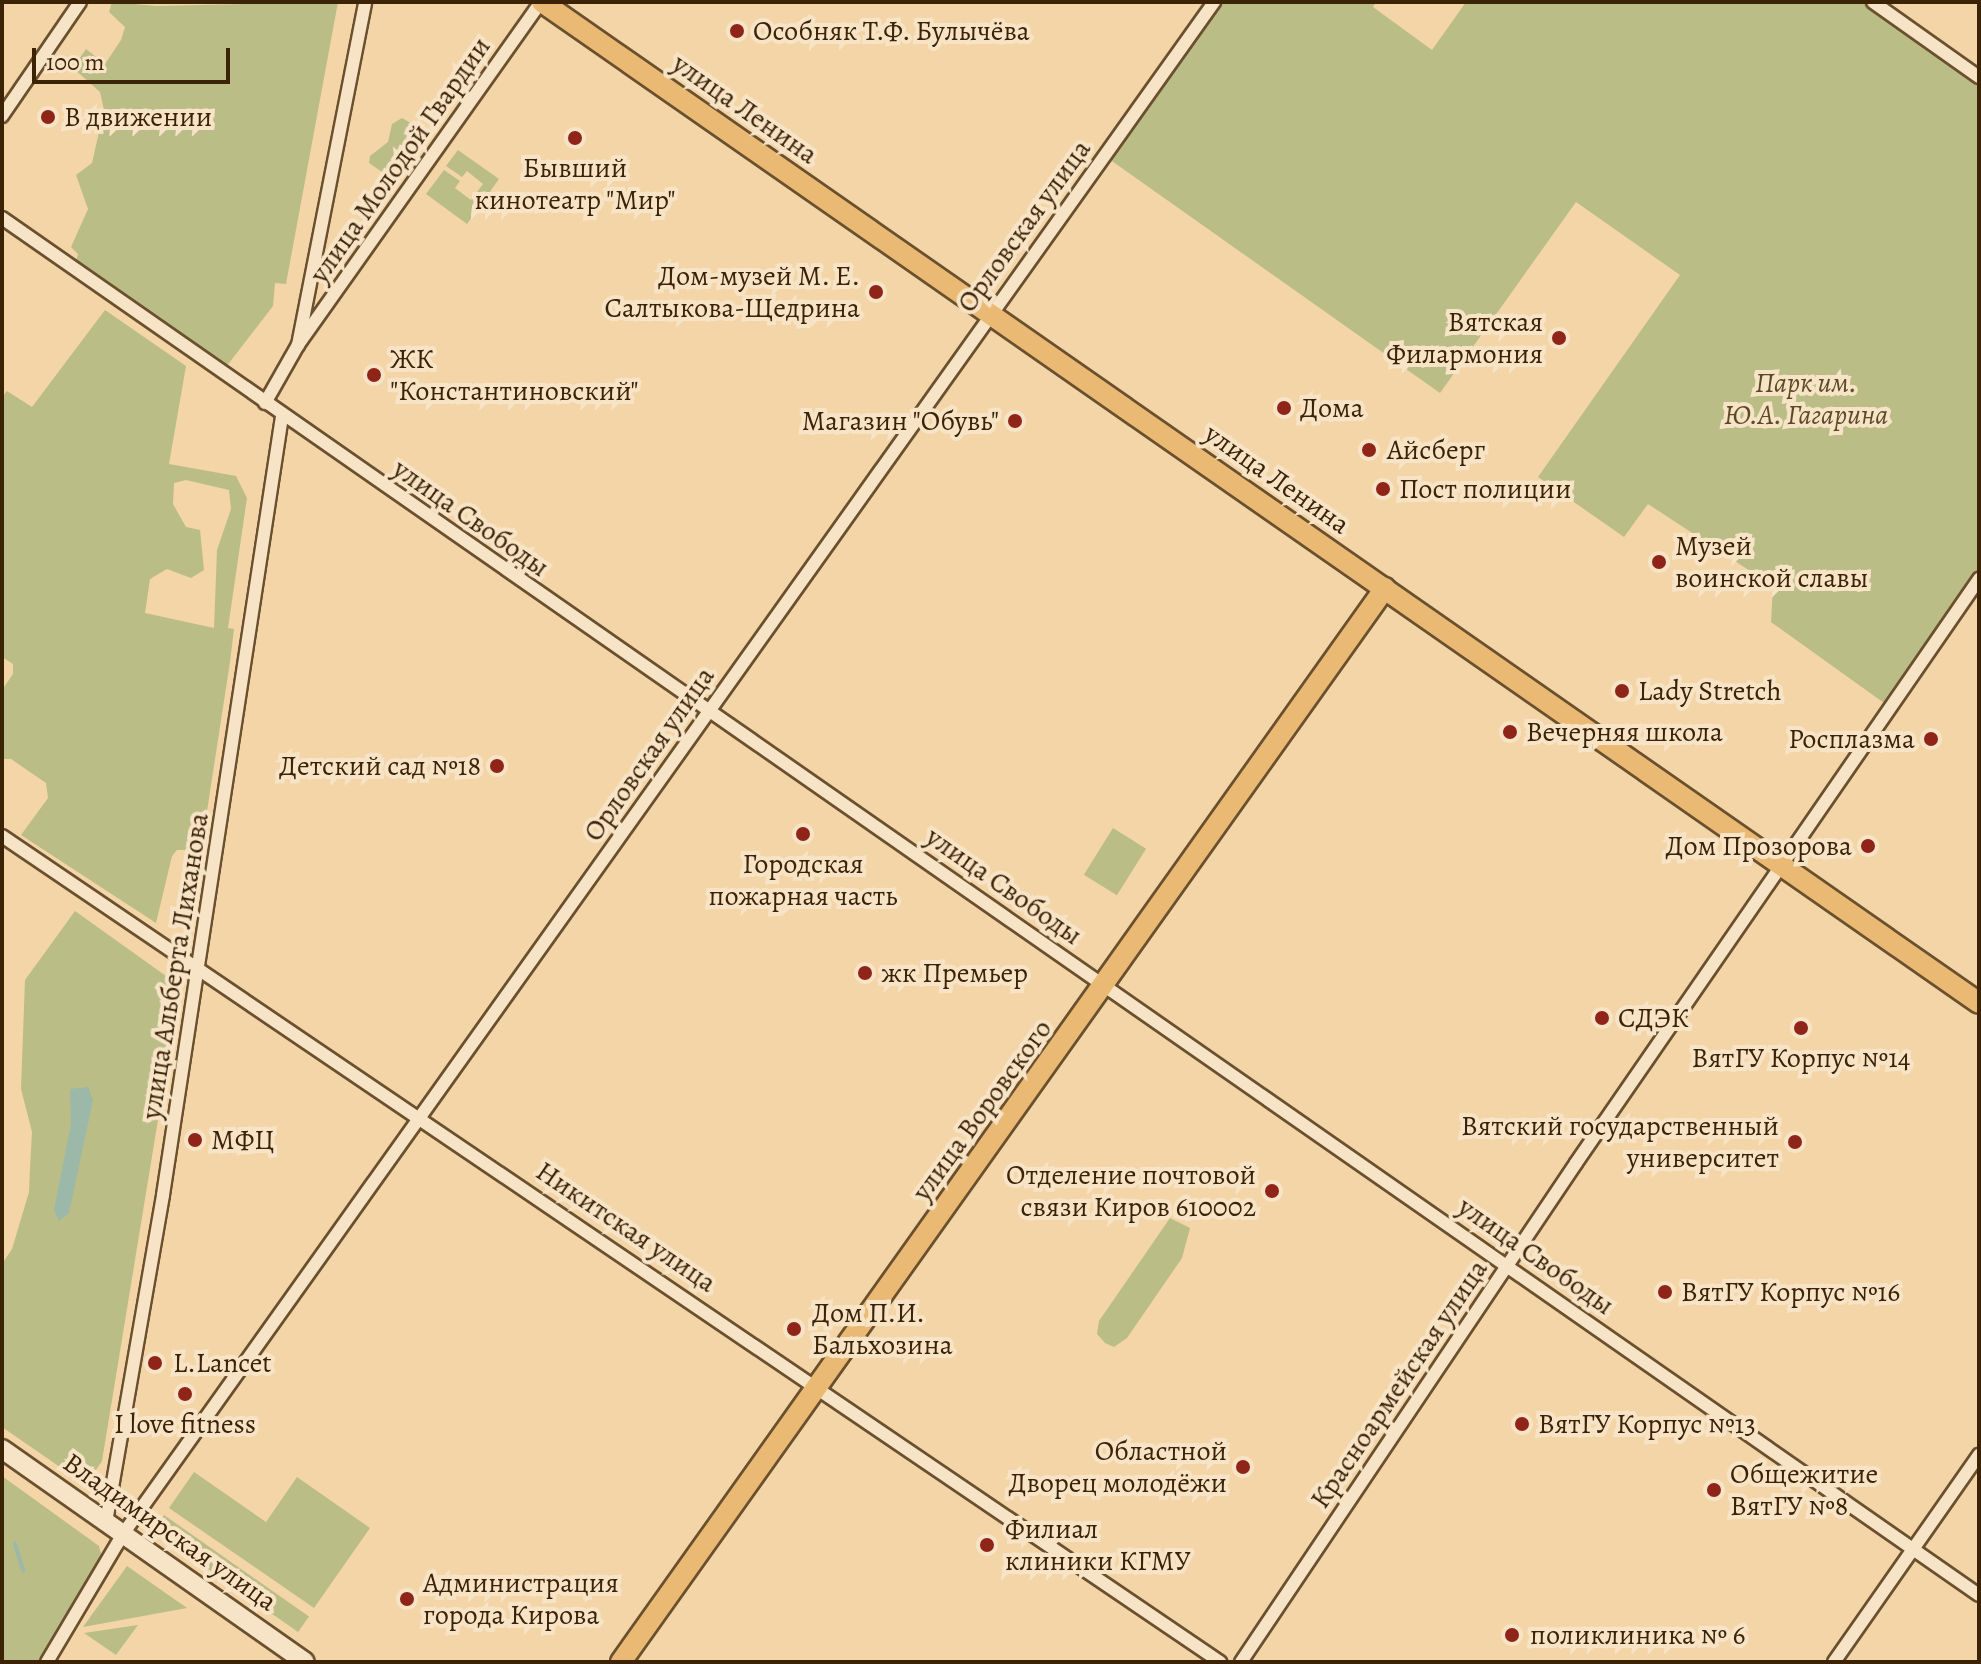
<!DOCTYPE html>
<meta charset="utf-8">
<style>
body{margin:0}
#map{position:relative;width:1981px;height:1664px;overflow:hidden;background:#f3d5a7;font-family:Alegreya,serif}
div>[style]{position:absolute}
.green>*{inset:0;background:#bbbd87;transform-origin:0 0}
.water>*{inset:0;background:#9bb8a9}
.stream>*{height:4px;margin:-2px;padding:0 2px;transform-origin:2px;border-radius:2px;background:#9bb8a9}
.roads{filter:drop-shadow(2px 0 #6a502e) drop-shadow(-2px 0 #6a502e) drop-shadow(0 2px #6a502e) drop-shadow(0 -2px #6a502e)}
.minor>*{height:12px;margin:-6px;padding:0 6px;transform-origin:6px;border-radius:6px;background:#f7e4c6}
.secondary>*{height:18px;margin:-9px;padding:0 9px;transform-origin:9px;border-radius:9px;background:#f7e4c6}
.primary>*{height:20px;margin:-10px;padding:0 10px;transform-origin:10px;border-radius:10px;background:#eaba74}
.dots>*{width:22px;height:22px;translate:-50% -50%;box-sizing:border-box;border:4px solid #f7e4c6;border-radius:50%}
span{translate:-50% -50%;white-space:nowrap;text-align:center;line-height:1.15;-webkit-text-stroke:8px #f7e4c6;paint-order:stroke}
.poi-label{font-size:28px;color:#3d2305}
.left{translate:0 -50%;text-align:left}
.right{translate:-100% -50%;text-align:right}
.street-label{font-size:28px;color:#3d2305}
.park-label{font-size:28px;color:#5c4a26;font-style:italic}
.frame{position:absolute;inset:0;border:4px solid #3d2305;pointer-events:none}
.scale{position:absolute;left:32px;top:48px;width:198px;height:36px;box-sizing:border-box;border:4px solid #3d2305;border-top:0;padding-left:10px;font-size:24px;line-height:28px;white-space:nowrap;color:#3d2305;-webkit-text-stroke:6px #f7e4c6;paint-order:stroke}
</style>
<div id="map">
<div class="green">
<i style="clip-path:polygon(112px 2px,156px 6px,338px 2px,286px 284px,275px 283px,273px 306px,226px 367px,76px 261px,78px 254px,71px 247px,88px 209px,76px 175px,92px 163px,104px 110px,100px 92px,73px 68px,86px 49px,105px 64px,121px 40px,125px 27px,109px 12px)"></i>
<i style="clip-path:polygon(1221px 2px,1376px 2px,1373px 7px,1432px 50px,1466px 2px,1863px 2px,1979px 84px,1979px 579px,1891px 708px,1771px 622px,1773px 586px,1648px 504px,1624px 537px,1538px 477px,1680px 275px,1576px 202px,1440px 393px,1109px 159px)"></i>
<i style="clip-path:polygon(402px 118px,421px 129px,421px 146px,401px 174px,388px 176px,369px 163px,370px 156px,388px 142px,392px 124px)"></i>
<i style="clip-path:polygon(458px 150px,499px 179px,467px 224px,426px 194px,444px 170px,460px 181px,455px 188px,471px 200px,483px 184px,467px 171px,462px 177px,446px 166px)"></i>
<i style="clip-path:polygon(evenodd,105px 310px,186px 366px,169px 464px,236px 476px,247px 498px,228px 628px,234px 629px,230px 662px,201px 850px,177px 850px,172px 856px,156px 923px,21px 835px,48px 798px,46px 783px,11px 759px,2px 759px,2px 690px,13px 674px,13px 664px,2px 657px,2px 397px,7px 391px,32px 407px,105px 310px,186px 480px,229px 490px,231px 509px,217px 550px,214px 628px,145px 613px,150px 579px,167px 569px,191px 578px,204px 570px,200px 530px,186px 527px,173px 504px,174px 483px,186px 480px)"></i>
<i style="left:1113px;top:828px;width:39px;height:55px;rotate:32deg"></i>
<i style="clip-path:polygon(75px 911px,180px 986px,102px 1461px,86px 1485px,2px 1427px,2px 1264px,12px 1249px,29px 1192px,30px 1168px,32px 1132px,21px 1089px,25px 980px)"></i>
<i style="clip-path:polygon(1170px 1218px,1190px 1228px,1182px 1258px,1127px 1338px,1114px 1347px,1105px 1343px,1097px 1334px,1099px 1321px)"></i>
<i style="clip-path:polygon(194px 1472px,266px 1522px,297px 1477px,370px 1528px,314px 1608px,169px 1508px)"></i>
<i style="clip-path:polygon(2px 1476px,99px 1546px,101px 1554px,43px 1662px,2px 1662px)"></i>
<i style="left:164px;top:1515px;width:177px;height:19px;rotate:35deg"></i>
<i style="clip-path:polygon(127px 1566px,187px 1608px,83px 1627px)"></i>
<i style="clip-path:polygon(138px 1625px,116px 1655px,84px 1633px)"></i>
</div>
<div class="water">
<i style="clip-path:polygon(88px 1087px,93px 1100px,69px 1213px,59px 1221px,54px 1210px,71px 1124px,70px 1089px)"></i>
</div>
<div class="stream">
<i style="left:15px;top:1544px;width:28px;rotate:73deg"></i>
</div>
<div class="roads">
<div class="minor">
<i style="left:1873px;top:2px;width:130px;rotate:35.3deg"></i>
<i style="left:2px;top:116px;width:138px;rotate:-55.6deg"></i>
<i style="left:2px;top:218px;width:2409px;rotate:34.86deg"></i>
<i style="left:298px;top:345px;width:420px;rotate:-54.7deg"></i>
<i style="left:265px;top:403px;width:67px;rotate:-60.4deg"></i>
<i style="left:298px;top:345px;width:349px;rotate:-78.9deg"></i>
<i style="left:2px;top:836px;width:1472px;rotate:34.14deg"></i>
<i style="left:106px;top:1522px;width:332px;rotate:-80.1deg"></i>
<i style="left:163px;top:1195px;width:788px;rotate:-81.31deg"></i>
<i style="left:47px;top:1662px;width:149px;rotate:-59.3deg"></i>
<i style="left:123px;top:1534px;width:1881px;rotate:-54.54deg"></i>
<i style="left:1241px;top:1662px;width:601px;rotate:-56.12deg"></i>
<i style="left:1576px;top:1163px;width:710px;rotate:-55.39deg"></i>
<i style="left:1834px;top:1662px;width:253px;rotate:-55deg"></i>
</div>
<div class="secondary">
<i style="left:2px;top:1449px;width:370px;rotate:35.1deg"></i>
</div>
<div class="primary">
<i style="left:542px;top:2px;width:1751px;rotate:34.86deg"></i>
<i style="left:621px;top:1662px;width:1318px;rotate:-54.57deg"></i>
</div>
</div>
<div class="dots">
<i style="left:737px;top:31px;background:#8f2418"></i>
<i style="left:48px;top:117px;background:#8f2418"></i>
<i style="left:575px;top:138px;background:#8f2418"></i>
<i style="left:876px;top:292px;background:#8f2418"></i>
<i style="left:1559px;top:338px;background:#8f2418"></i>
<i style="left:374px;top:375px;background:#8f2418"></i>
<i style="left:1284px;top:408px;background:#8f2418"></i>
<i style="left:1015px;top:421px;background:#8f2418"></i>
<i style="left:1369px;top:450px;background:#8f2418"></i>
<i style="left:1383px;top:489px;background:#8f2418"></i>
<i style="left:1659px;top:562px;background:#8f2418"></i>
<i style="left:1622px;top:691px;background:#8f2418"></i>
<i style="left:1510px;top:732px;background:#8f2418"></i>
<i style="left:1931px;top:739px;background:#8f2418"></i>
<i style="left:497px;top:766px;background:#8f2418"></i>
<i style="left:803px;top:834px;background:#8f2418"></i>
<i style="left:1868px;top:846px;background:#8f2418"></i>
<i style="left:865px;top:973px;background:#8f2418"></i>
<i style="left:1602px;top:1018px;background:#8f2418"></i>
<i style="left:1801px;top:1028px;background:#8f2418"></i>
<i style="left:195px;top:1140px;background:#8f2418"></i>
<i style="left:1795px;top:1142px;background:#8f2418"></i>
<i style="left:1272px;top:1191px;background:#8f2418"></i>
<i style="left:1665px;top:1292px;background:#8f2418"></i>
<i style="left:794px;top:1329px;background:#8f2418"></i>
<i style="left:155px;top:1363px;background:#8f2418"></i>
<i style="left:185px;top:1394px;background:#8f2418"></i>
<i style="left:1522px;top:1424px;background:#8f2418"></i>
<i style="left:1243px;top:1467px;background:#8f2418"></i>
<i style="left:1714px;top:1490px;background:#8f2418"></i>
<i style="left:987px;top:1545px;background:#8f2418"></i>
<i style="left:407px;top:1599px;background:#8f2418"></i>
<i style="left:1512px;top:1635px;background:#8f2418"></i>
</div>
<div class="poi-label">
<span class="left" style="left:753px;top:31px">Особняк Т.Ф. Булычёва</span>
<span class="left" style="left:64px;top:117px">В движении</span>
<span style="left:575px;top:184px">Бывший<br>кинотеатр "Мир"</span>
<span class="right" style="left:860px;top:292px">Дом-музей М. Е.<br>Салтыкова-Щедрина</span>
<span class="right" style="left:1543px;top:338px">Вятская<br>Филармония</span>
<span class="left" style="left:390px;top:375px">ЖК<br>"Константиновский"</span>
<span class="left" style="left:1300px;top:408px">Дома</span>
<span class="right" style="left:999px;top:421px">Магазин "Обувь"</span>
<span class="left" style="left:1387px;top:450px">Айсберг</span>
<span class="left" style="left:1399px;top:489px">Пост полиции</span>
<span class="left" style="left:1675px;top:562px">Музей<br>воинской славы</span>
<span class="left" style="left:1638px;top:691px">Lady Stretch</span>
<span class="left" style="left:1526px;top:732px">Вечерняя школа</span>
<span class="right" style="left:1915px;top:739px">Росплазма</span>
<span class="right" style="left:481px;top:766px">Детский сад №18</span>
<span class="right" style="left:1852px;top:846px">Дом Прозорова</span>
<span style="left:803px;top:880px">Городская<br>пожарная часть</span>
<span class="left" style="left:881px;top:973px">жк Премьер</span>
<span class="left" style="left:1618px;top:1018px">СДЭК</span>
<span style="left:1801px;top:1058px">ВятГУ Корпус №14</span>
<span class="right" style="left:1779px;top:1142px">Вятский государственный<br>университет</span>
<span class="left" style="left:211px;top:1140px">МФЦ</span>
<span class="right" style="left:1256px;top:1191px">Отделение почтовой<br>связи Киров 610002</span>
<span class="left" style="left:1681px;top:1292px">ВятГУ Корпус №16</span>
<span class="left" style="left:812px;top:1329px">Дом П.И.<br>Бальхозина</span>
<span class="left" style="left:173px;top:1363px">L.Lancet</span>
<span style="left:185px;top:1424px">I love fitness</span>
<span class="left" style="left:1538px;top:1424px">ВятГУ Корпус №13</span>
<span class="right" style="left:1227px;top:1467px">Областной<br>Дворец молодёжи</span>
<span class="left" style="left:1730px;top:1490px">Общежитие<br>ВятГУ №8</span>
<span class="left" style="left:1005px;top:1545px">Филиал<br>клиники КГМУ</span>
<span class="left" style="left:423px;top:1599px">Администрация<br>города Кирова</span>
<span class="left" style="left:1530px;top:1635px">поликлиника № 6</span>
</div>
<div class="street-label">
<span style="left:745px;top:109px;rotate:35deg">улица Ленина</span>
<span style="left:400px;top:160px;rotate:-55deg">улица Молодой Гвардии</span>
<span style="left:1024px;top:226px;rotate:-54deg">Орловская улица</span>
<span style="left:1277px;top:479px;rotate:35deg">улица Ленина</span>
<span style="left:471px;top:518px;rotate:35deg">улица Свободы</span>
<span style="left:649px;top:754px;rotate:-55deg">Орловская улица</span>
<span style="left:1004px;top:886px;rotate:35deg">улица Свободы</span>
<span style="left:175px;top:966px;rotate:-81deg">улица Альберта Лиханова</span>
<span style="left:982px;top:1110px;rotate:-54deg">улица Воровского</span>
<span style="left:626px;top:1227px;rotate:34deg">Никитская улица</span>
<span style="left:1536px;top:1256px;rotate:35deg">улица Свободы</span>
<span style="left:1399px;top:1384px;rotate:-56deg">Красноармейская улица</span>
<span style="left:170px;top:1532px;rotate:35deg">Владимирская улица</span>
</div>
<div class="park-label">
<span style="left:1806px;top:399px">Парк им.<br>Ю.А. Гагарина</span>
</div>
<div class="frame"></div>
<div class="scale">100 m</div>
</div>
